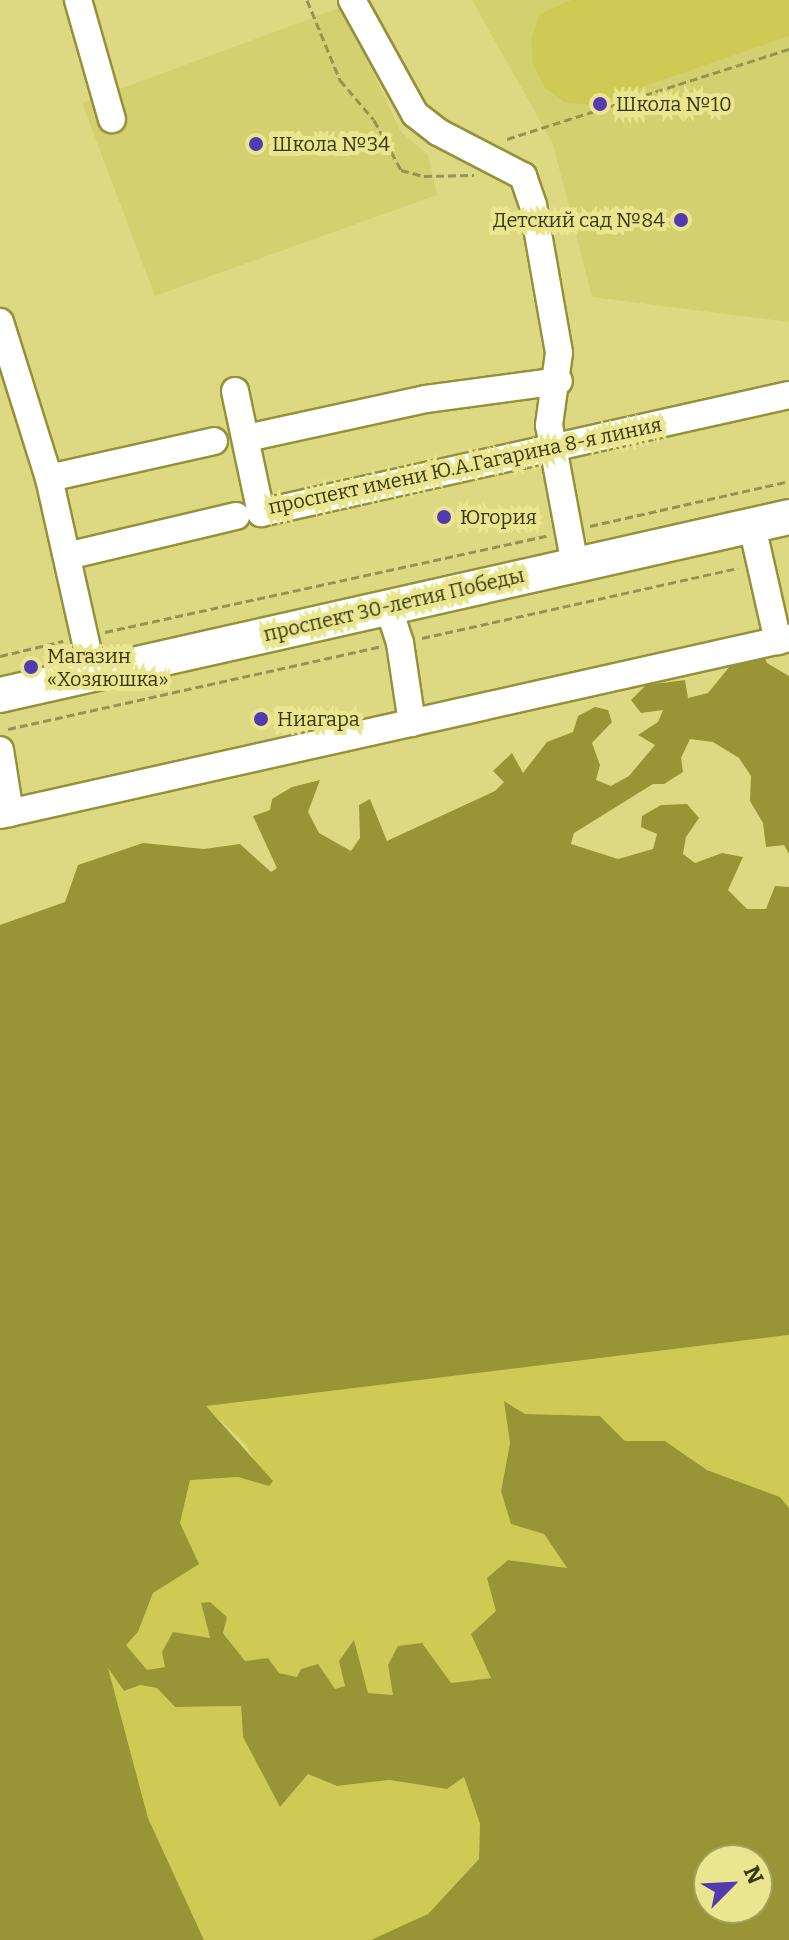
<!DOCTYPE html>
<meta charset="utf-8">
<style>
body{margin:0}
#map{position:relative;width:789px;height:1940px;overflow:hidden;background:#dcd982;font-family:Bitter,serif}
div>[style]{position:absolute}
.built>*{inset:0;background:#d3d06f}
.green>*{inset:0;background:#cfca54}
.forest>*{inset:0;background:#999536}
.path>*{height:3px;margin-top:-1.5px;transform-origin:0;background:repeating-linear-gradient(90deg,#959352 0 8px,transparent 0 12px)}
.roads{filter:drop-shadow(2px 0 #95913a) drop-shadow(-2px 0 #95913a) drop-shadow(0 2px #95913a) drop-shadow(0 -2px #95913a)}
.minor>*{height:26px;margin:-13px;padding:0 13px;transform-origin:13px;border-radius:13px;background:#fff}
.major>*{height:34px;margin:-17px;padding:0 17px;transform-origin:17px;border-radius:17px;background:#fff}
.dots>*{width:22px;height:22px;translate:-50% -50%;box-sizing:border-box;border:4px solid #e9e68f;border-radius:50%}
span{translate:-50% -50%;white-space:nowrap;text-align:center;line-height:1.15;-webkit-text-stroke:8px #e9e68f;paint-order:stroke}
.poi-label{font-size:20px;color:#3a3914}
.left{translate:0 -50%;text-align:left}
.right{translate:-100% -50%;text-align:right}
.street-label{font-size:20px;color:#3a3914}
.north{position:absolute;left:693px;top:1844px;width:80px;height:80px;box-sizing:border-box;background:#e9e68f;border:2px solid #a3a15e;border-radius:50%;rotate:66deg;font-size:22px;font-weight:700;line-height:32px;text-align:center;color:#3a3914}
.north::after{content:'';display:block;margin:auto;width:28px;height:36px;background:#5439b1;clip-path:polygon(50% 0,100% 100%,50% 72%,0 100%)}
</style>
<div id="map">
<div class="built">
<i style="clip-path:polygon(472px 0,789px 0,789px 322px,592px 297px,553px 144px)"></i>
<i style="clip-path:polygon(342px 7px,401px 132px,428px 155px,437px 195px,155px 296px,82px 103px)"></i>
</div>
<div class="green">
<i style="clip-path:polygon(571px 0,789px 0,789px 36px,590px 105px,564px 102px,545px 88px,533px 64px,531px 39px,540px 14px)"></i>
<i style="clip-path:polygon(789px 1335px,789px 1508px,780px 1497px,707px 1470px,665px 1441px,625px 1441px,600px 1416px,525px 1414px,505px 1401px,510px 1443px,501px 1491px,544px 1534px,567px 1568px,509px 1560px,496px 1611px,491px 1678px,451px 1683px,422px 1643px,388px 1665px,394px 1695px,367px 1693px,354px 1640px,345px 1686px,335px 1690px,318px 1664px,298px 1677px,278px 1673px,268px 1658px,245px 1661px,201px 1604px,210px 1638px,199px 1640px,165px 1667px,147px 1671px,125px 1645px,138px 1632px,153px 1593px,198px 1564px,180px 1523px,190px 1479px,238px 1477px,269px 1486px,246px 1445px,205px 1406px)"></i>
<i style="clip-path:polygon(107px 1666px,124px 1691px,139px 1685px,157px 1688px,175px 1707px,241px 1706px,243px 1737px,280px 1807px,308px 1774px,337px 1786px,389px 1780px,447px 1789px,464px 1776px,480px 1824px,479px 1859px,428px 1914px,375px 1940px,204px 1940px,148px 1818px)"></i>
</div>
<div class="forest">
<i style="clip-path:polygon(evenodd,762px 652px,767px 663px,789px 676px,789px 854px,784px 845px,766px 847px,763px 823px,750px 801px,751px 776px,739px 758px,713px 742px,690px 739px,681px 758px,683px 772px,664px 784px,653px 784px,574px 833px,571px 844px,618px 859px,653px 849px,657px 834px,641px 827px,642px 816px,661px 805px,687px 804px,699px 818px,686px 837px,683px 854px,695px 863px,722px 853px,743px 857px,728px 890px,747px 909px,766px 909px,775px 886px,789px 887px,789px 1335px,206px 1406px,273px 1481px,269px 1486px,238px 1477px,190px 1480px,180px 1523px,199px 1564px,153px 1593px,138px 1632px,126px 1645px,147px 1670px,165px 1667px,162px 1652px,173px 1632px,210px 1638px,201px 1603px,210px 1602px,227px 1617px,223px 1633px,245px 1661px,268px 1658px,279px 1673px,297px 1677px,301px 1669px,318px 1664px,335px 1689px,345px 1686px,339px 1661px,354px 1640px,368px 1693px,393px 1695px,388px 1665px,398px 1646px,422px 1643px,451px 1683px,491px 1678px,471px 1634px,496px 1611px,487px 1578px,508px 1560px,567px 1568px,544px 1534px,511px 1524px,501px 1491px,510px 1443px,504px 1401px,525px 1414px,600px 1416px,625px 1441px,665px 1441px,707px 1470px,780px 1497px,789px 1508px,789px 1940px,371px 1940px,428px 1914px,479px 1859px,480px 1824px,464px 1777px,447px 1789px,389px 1780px,337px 1786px,308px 1774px,280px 1807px,243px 1737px,241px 1706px,175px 1707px,157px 1688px,140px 1685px,124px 1691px,108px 1668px,148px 1818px,204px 1940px,0 1940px,0 925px,65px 902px,78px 865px,143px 843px,204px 849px,240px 844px,271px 872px,277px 868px,253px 816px,270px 810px,272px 799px,292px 787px,320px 780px,308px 812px,319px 833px,351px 851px,360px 838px,359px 805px,370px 799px,387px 841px,495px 791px,504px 782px,493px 771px,512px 753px,523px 773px,547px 742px,573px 732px,578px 716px,595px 707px,608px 710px,612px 722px,592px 743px,600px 765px,596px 780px,611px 786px,629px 776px,655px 745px,638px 735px,658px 722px,663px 710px,641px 713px,631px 700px,646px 685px,685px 680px,688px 698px,708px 693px,735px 660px,762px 652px,709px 1860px,757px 1860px,757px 1908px,709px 1908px,709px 1860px)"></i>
</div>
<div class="path">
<i style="left:307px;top:0;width:87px;rotate:67.6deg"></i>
<i style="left:340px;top:80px;width:52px;rotate:49.6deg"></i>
<i style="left:374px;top:120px;width:57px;rotate:61.6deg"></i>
<i style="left:401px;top:170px;width:24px;rotate:15deg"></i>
<i style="left:424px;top:176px;width:50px;rotate:-1.1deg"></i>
<i style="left:507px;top:139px;width:296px;rotate:-17.7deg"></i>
<i style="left:590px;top:526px;width:204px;rotate:-12.7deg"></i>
<i style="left:105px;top:632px;width:452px;rotate:-12.3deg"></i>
<i style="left:422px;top:638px;width:324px;rotate:-12.5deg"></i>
<i style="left:0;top:656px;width:65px;rotate:-13.4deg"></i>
<i style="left:8px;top:729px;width:380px;rotate:-12.5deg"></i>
</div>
<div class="roads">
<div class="minor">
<i style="left:78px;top:0;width:124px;rotate:74.1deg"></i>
<i style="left:352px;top:0;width:130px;rotate:61.1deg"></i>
<i style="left:415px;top:114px;width:29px;rotate:38deg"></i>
<i style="left:438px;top:132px;width:96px;rotate:27.4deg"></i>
<i style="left:523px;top:176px;width:31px;rotate:71deg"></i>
<i style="left:533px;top:205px;width:150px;rotate:80deg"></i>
<i style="left:559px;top:353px;width:73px;rotate:97.9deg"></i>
<i style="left:549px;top:425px;width:142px;rotate:79.5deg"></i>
<i style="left:0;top:322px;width:164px;rotate:72.6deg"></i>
<i style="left:49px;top:478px;width:197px;rotate:77.4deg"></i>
<i style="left:235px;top:391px;width:125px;rotate:78deg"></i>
<i style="left:261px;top:513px;width:541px;rotate:-12.6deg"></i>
<i style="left:247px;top:438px;width:183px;rotate:-12.3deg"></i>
<i style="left:426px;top:399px;width:134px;rotate:-7.7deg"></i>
<i style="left:49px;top:478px;width:169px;rotate:-12.6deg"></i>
<i style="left:752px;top:526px;width:118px;rotate:77.3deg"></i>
<i style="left:67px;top:556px;width:174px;rotate:-13.3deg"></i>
<i style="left:388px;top:606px;width:39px;rotate:72deg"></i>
<i style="left:400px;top:643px;width:81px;rotate:81.5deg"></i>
<i style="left:0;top:750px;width:64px;rotate:81deg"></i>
<i style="left:0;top:815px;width:809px;rotate:-12.64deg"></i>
</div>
<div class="major">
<i style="left:0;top:695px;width:809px;rotate:-12.71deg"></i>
</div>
</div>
<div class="dots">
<i style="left:600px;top:104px;background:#5439b1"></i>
<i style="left:256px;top:144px;background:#5439b1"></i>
<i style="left:681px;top:220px;background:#5439b1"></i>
<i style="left:444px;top:517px;background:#5439b1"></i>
<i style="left:31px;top:667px;background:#5439b1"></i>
<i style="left:261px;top:719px;background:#5439b1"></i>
</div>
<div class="poi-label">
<span class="left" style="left:616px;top:104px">Школа №10</span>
<span class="left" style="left:272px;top:144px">Школа №34</span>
<span class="right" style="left:665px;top:220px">Детский сад №84</span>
<span class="left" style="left:460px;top:517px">Югория</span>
<span class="left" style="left:47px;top:668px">Магазин<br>«Хозяюшка»</span>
<span class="left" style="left:277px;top:719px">Ниагара</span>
</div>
<div class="street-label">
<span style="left:465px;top:466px;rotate:-12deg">проспект имени Ю.А.Гагарина 8-я линия</span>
<span style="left:394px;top:605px;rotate:-13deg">проспект 30-летия Победы</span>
</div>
<div class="north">N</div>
</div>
